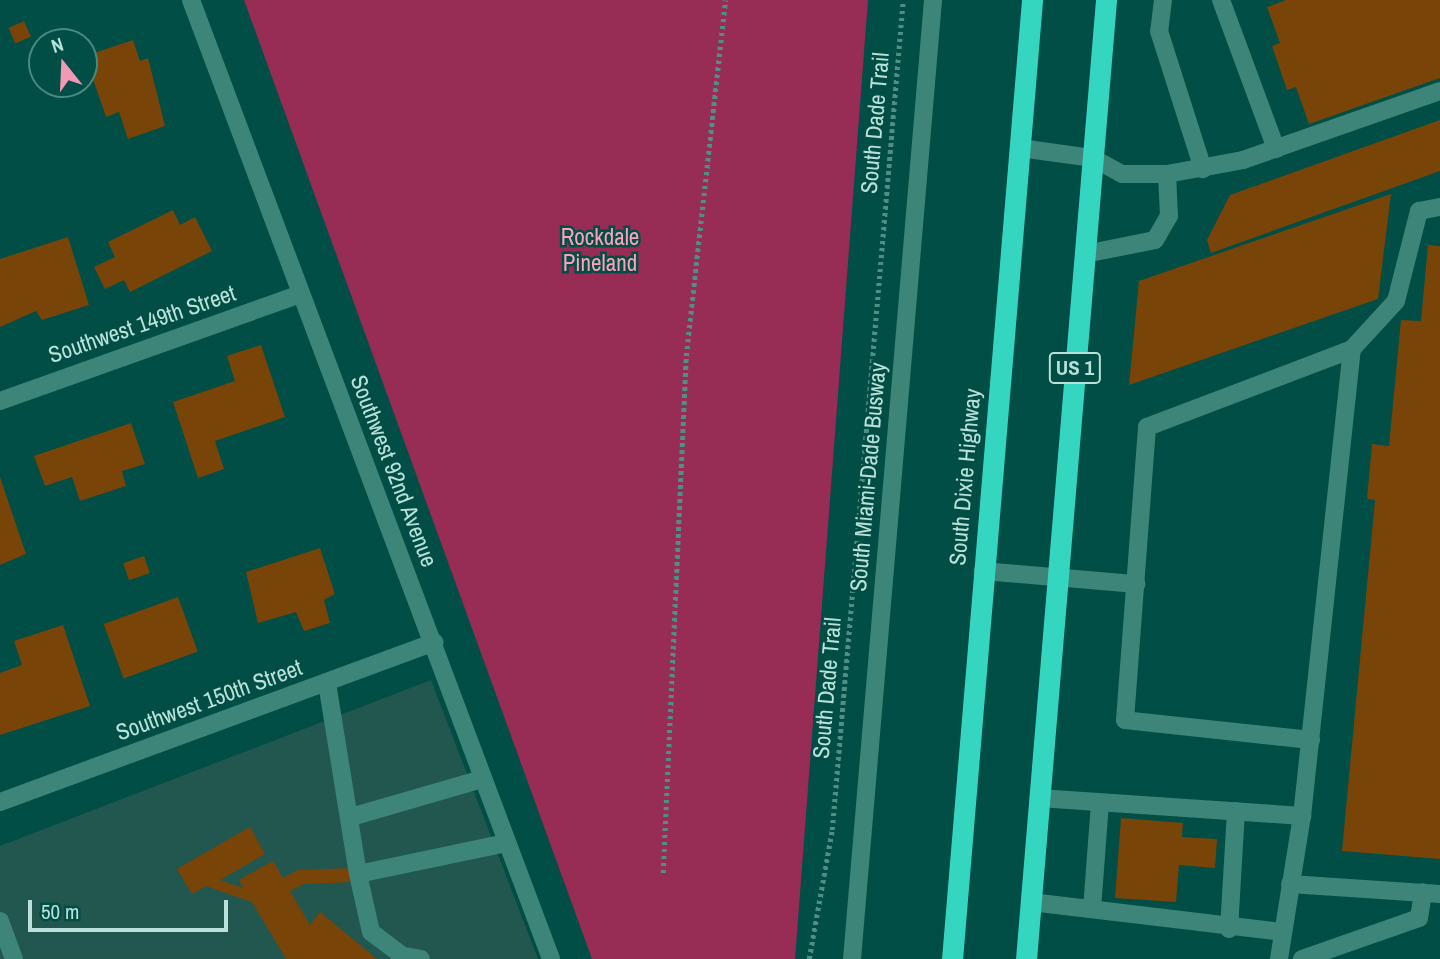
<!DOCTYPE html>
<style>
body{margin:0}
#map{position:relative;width:1440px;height:959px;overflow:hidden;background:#004e45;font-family:"Archivo Narrow",sans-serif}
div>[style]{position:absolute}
.built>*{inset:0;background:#22574f}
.green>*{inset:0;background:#972c54}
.building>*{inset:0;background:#794407;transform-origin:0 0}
.path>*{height:4.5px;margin-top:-2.25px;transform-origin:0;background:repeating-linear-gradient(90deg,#518e86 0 3.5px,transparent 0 7px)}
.minor>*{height:18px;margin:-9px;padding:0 9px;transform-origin:9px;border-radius:9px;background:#3d8479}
.highway>*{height:21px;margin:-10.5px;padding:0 10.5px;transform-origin:10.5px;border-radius:10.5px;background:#35d6c0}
span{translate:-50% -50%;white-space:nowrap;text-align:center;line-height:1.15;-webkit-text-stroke:5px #004e45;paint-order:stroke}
.shield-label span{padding:2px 5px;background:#004e45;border:2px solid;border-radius:5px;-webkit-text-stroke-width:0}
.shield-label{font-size:21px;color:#b9e1d9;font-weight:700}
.street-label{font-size:23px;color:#b9e1d9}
.park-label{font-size:23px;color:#ffa0bb}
.north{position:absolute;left:28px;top:28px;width:70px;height:70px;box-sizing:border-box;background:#004e45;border:2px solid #4a8980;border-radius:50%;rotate:342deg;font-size:19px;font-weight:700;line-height:28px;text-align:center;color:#b9e1d9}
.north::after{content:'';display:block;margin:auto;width:24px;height:32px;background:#f19ab3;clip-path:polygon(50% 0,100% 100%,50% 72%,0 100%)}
.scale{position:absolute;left:28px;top:900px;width:200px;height:32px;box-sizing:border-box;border:4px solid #b9e1d9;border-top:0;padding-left:9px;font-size:21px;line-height:24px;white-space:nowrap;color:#b9e1d9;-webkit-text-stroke:5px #004e45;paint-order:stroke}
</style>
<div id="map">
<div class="built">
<i style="clip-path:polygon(431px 680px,538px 959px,0 959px,0 846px)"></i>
</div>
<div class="green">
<i style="clip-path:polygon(244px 0,868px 0,795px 959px,592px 959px)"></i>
</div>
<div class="building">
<i style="clip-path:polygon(1286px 0,1440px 0,1440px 78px,1309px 124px,1296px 87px,1287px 90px,1272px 46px,1280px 43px,1267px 7px)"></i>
<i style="left:24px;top:21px;width:17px;height:17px;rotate:66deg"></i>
<i style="clip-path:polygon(133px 40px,140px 61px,148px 58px,165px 126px,128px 139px,119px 112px,106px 117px,85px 56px)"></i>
<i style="clip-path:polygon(1440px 120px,1440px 171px,1211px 253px,1207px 240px,1230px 195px)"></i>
<i style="clip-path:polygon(1391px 194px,1378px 299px,1129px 385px,1139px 281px)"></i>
<i style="clip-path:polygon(173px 210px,180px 225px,195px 217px,212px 251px,130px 292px,124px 280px,105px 289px,94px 267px,115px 257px,108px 242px)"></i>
<i style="clip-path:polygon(68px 237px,89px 305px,42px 320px,36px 311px,0 327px,0 259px)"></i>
<i style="clip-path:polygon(1428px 245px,1440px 246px,1440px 859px,1342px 851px,1375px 500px,1367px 499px,1372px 444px,1389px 446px,1401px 320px,1421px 321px)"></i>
<i style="clip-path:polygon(261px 345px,285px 417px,215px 441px,224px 469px,198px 478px,173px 402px,235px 381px,227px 356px)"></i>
<i style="clip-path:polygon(131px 423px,145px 464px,122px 471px,126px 486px,80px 501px,72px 477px,45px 486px,34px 456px)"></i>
<i style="clip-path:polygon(0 477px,26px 554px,0 565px)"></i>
<i style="clip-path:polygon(320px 548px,335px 594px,324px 600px,330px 623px,304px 631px,296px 612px,258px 623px,246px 572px)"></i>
<i style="left:144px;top:556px;width:18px;height:22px;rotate:71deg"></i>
<i style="left:178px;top:597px;width:58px;height:79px;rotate:70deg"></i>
<i style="clip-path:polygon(63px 625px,90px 706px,0 735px,0 673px,22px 665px,14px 641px)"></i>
<i style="clip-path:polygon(1121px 818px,1183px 823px,1182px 837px,1217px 839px,1215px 868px,1179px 865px,1176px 902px,1115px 898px)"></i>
<i style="clip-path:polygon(250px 827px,265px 854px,220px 880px,243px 888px,239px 880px,273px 861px,283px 878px,298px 870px,352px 868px,353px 882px,304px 884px,290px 891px,310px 925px,320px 912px,377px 959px,286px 959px,252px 902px,206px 886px,192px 894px,177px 869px)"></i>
</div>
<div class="path">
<i style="left:663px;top:873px;width:518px;rotate:-87.45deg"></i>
<i style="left:686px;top:356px;width:358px;rotate:-83.7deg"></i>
<i style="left:809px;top:959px;width:131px;rotate:-79.9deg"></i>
<i style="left:832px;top:830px;width:833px;rotate:-85.11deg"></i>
</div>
<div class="minor">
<i style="left:191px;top:0;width:1024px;rotate:69.42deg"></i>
<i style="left:1163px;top:0;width:31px;rotate:97deg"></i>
<i style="left:1159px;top:31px;width:145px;rotate:72.3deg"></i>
<i style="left:1221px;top:0;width:159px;rotate:69.7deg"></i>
<i style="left:1020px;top:148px;width:74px;rotate:7.8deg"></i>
<i style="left:1093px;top:158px;width:33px;rotate:29deg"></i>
<i style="left:1122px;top:174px;width:45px"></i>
<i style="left:1167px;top:174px;width:77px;rotate:-10.4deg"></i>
<i style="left:1243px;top:160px;width:209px;rotate:-19.3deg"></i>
<i style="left:1085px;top:254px;width:71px;rotate:-11.3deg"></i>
<i style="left:1155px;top:240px;width:28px;rotate:-60deg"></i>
<i style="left:1169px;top:216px;width:42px;rotate:-92.7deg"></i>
<i style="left:0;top:401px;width:319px;rotate:-19.6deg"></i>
<i style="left:983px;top:571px;width:154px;rotate:4.9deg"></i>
<i style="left:327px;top:683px;width:193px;rotate:80.8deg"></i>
<i style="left:358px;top:874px;width:152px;rotate:-11.8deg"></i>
<i style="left:1311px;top:740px;width:187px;rotate:-173.9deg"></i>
<i style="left:1125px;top:720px;width:294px;rotate:-85.7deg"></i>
<i style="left:1147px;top:427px;width:219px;rotate:-20.8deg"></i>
<i style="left:1039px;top:798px;width:264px;rotate:3.9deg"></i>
<i style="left:0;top:802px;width:463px;rotate:-20.2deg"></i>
<i style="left:351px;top:817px;width:136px;rotate:-16.2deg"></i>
<i style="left:358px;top:874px;width:59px;rotate:77.4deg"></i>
<i style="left:371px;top:932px;width:40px;rotate:37deg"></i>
<i style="left:403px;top:956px;width:18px;rotate:9deg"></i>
<i style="left:1290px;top:884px;width:150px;rotate:3.8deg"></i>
<i style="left:1031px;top:902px;width:252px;rotate:6.8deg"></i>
<i style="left:1092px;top:909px;width:107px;rotate:-85.7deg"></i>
<i style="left:0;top:921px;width:40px;rotate:69.8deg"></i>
<i style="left:1229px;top:929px;width:118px;rotate:-86.6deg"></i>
<i style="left:852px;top:959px;width:962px;rotate:-85.17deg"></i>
<i style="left:1279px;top:959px;width:145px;rotate:-80.9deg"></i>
<i style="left:1302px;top:816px;width:470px;rotate:-83.9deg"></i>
<i style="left:1352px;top:349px;width:65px;rotate:-47.5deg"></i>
<i style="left:1396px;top:301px;width:93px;rotate:-75.7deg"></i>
<i style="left:1419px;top:211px;width:21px;rotate:-11deg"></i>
<i style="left:1302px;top:959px;width:124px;rotate:-19.3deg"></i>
<i style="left:1419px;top:918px;width:26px;rotate:-81deg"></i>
</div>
<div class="highway">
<i style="left:952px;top:959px;width:962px;rotate:-85.23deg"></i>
<i style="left:1026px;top:959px;width:962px;rotate:-85.23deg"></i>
</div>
<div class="shield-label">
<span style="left:1075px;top:368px">US 1</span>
</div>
<div class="street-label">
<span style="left:875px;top:123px;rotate:-85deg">South Dade Trail</span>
<span style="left:142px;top:324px;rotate:-19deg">Southwest 149th Street</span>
<span style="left:394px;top:471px;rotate:69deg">Southwest 92nd Avenue</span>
<span style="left:868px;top:477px;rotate:-85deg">South Miami-Dade Busway</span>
<span style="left:965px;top:477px;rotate:-85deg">South Dixie Highway</span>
<span style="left:827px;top:688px;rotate:-85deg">South Dade Trail</span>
<span style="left:209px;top:700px;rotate:-20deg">Southwest 150th Street</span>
</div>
<div class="park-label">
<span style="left:600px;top:250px">Rockdale<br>Pineland</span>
</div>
<div class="north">N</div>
<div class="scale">50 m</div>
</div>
